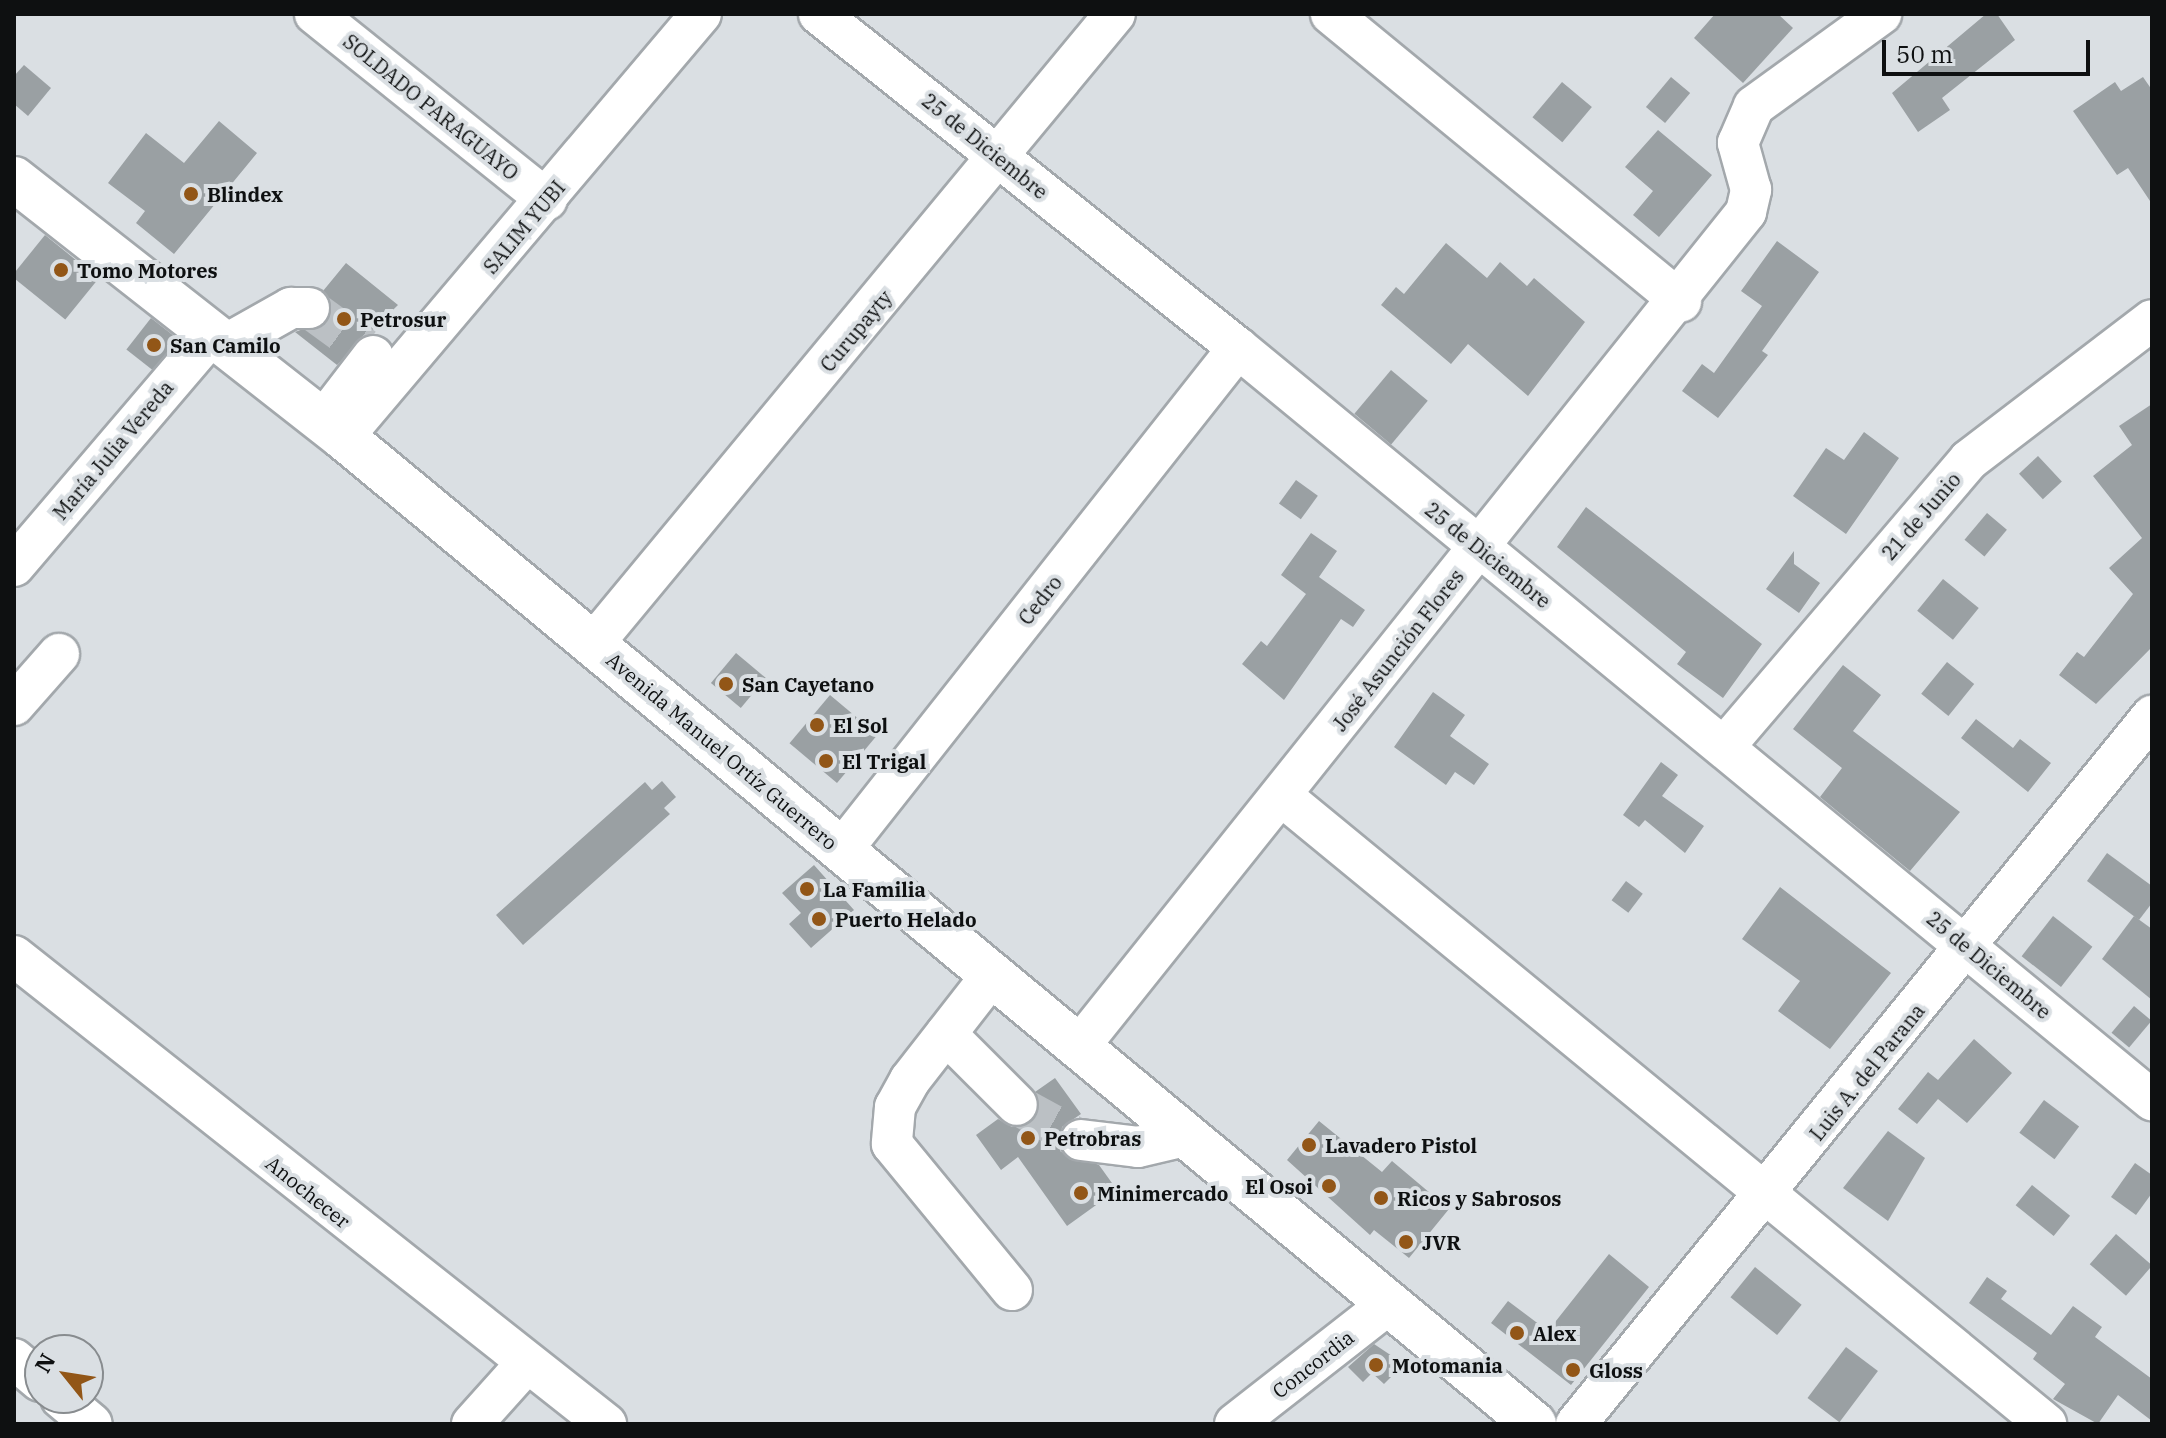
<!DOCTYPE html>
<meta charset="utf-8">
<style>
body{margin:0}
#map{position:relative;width:2166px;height:1438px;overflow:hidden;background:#dadfe3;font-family:"IBM Plex Serif",serif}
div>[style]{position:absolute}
.building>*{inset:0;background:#9aa0a3;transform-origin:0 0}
.minor-tunnel>*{height:40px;margin-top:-20px;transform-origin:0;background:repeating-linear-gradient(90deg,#bbc0c4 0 40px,transparent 0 60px)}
.roads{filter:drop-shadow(2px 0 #a3a8ac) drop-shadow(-2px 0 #a3a8ac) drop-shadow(0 2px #a3a8ac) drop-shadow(0 -2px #a3a8ac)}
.minor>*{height:40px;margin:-20px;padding:0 20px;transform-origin:20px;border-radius:20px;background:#fff}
.major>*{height:44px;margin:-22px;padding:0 22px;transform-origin:22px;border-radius:22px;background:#fff}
.dots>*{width:22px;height:22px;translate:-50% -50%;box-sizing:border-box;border:4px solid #dadfe3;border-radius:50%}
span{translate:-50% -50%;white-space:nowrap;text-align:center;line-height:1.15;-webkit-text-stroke:8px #dadfe3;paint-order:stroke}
.street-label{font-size:20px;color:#0e1011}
.poi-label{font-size:20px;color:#0e1011;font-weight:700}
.left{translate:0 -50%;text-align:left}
.right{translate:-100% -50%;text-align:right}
.frame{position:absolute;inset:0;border:16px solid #0e1011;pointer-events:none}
.north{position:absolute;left:24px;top:1334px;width:80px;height:80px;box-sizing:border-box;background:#dadfe3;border:2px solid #888c8f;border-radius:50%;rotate:300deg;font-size:22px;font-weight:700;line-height:32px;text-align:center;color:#0e1011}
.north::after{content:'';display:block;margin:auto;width:28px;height:36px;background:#925617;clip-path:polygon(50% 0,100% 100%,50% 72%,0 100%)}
.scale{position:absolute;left:1882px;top:40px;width:208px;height:36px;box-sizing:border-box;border:4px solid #0e1011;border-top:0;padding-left:10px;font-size:24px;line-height:28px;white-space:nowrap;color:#0e1011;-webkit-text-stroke:6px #dadfe3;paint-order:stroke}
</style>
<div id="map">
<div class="building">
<i style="clip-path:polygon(1715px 14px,1778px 14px,1793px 28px,1743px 83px,1694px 38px)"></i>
<i style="clip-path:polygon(1986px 14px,1997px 14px,2015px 40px,1942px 98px,1950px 110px,1918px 132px,1892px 93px)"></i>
<i style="clip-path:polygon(24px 65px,51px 88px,28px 116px,14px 104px,14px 76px)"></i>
<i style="left:1671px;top:77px;width:25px;height:39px;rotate:40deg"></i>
<i style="clip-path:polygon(2143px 77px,2152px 90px,2152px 204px,2128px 168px,2117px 175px,2073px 111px,2115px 82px,2121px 91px)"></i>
<i style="left:1562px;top:82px;width:39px;height:46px;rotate:40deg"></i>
<i style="clip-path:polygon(219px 121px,257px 153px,174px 254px,136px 223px,145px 211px,108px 183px,146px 133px,184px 163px)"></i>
<i style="clip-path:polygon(1658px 130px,1712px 175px,1659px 237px,1633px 215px,1653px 191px,1625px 167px)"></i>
<i style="left:45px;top:235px;width:69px;height:53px;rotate:39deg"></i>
<i style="clip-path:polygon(1777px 241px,1819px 272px,1762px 351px,1768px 355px,1718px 418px,1682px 391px,1702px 364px,1714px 373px,1762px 306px,1741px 291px)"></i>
<i style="clip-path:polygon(1446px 243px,1487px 278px,1500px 262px,1527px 286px,1534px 278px,1585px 322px,1528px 396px,1468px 344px,1451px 364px,1381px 305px,1396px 287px,1404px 294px)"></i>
<i style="clip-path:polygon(346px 263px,398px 305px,337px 365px,295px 332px,328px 320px,332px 307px,323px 291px)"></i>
<i style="left:151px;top:318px;width:34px;height:40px;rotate:38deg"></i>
<i style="left:1391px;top:370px;width:48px;height:57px;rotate:40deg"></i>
<i style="clip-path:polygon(2152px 404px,2152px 647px,2096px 704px,2059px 675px,2077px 652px,2084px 657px,2133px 594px,2109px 568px,2142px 538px,2093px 476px,2132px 445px,2119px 426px)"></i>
<i style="clip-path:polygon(1864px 432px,1899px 458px,1846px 534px,1793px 496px,1826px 448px,1844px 460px)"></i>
<i style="left:2038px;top:456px;width:35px;height:26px;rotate:47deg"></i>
<i style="left:1296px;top:480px;width:27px;height:29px;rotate:36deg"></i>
<i style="clip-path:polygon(1586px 507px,1762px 644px,1723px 698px,1677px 664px,1686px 652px,1557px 547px)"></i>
<i style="left:1987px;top:513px;width:26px;height:35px;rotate:40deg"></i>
<i style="clip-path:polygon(1311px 533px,1337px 551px,1319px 577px,1365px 610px,1353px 627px,1341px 619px,1284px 700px,1242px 664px,1261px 641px,1267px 646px,1306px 594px,1281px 575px)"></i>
<i style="clip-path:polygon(1794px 551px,1794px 564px,1820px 583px,1799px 613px,1766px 589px)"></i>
<i style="left:1943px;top:579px;width:46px;height:41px;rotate:39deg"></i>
<i style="left:736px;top:653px;width:39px;height:39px;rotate:40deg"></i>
<i style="left:1947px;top:662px;width:35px;height:41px;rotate:39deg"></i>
<i style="clip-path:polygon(1843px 665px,1881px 695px,1853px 731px,1960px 812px,1910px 871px,1820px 797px,1842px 768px,1793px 729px)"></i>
<i style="clip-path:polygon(1433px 692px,1465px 715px,1450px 736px,1489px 764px,1474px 785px,1455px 772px,1446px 785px,1394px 747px)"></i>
<i style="left:830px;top:695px;width:62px;height:63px;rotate:40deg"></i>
<i style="clip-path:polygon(1976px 719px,2013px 748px,2020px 739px,2051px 763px,2028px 792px,1961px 738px)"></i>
<i style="clip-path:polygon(1661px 762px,1678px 775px,1662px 796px,1704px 826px,1685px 853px,1645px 820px,1639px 827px,1623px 815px)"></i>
<i style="clip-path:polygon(662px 781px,676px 797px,664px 808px,670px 814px,523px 945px,496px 915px,645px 782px,652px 790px)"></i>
<i style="clip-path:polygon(2107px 853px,2152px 886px,2152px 903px,2139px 920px,2087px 881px)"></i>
<i style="clip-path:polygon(814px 865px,854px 910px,811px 948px,789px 924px,801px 913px,782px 893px)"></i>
<i style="left:1626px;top:881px;width:21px;height:24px;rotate:37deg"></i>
<i style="clip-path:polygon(1780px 887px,1891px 973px,1830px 1049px,1778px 1011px,1800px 981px,1742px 939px)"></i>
<i style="left:2053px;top:916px;width:50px;height:51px;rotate:38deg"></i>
<i style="clip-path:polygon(2134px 916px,2152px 929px,2152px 1000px,2102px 959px)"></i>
<i style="left:2134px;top:1006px;width:23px;height:35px;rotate:40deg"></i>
<i style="clip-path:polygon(1974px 1039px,2012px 1073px,1967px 1123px,1938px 1099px,1917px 1124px,1898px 1109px,1928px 1072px,1938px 1080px)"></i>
<i style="clip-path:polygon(1055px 1078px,1081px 1114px,1062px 1127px,1060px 1150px,1099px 1165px,1117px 1190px,1067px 1226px,1018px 1157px,1001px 1170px,976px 1135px,998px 1119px,1012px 1127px,1033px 1122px,1039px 1110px,1035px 1092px)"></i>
<i style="left:2044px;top:1100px;width:44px;height:41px;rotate:37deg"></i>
<i style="clip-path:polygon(1319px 1121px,1382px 1172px,1392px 1161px,1449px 1209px,1409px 1258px,1374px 1230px,1370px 1235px,1287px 1160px)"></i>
<i style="clip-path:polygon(1888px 1131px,1925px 1158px,1888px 1221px,1843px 1188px)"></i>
<i style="clip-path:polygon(2135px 1163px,2152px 1175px,2152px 1193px,2136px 1215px,2111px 1197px)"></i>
<i style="left:2032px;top:1185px;width:49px;height:26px;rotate:39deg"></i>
<i style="left:2116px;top:1234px;width:48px;height:40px;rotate:41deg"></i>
<i style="clip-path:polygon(1609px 1254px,1649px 1287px,1571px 1385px,1491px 1323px,1508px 1301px,1548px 1331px)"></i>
<i style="left:1755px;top:1267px;width:60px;height:39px;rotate:39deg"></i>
<i style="clip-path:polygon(1987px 1277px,2007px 1291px,2001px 1299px,2051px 1335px,2073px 1306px,2102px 1327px,2095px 1337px,2152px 1379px,2152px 1421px,2118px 1395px,2098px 1424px,2053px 1399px,2065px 1384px,2033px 1359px,2037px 1353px,1969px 1303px)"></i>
<i style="clip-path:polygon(1374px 1344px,1404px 1364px,1384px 1384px,1372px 1373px,1363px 1382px,1348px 1367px)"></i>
<i style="left:1846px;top:1347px;width:40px;height:64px;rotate:37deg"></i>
</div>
<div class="minor-tunnel">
<i style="left:309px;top:308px;width:68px;rotate:36deg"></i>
<i style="left:1017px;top:1105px;width:73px;rotate:28.7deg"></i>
</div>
<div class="roads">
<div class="minor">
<i style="left:315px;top:14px;width:297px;rotate:38.7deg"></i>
<i style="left:819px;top:14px;width:536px;rotate:38.56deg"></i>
<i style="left:1238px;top:348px;width:1184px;rotate:39.45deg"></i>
<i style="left:1331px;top:14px;width:453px;rotate:39.4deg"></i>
<i style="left:225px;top:345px;width:76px;rotate:-29.3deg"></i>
<i style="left:291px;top:308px;width:18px"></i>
<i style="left:323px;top:421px;width:82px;rotate:-52.4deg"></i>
<i style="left:343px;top:437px;width:554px;rotate:-49.76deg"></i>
<i style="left:14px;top:566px;width:305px;rotate:-49.5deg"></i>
<i style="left:593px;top:644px;width:818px;rotate:-50.36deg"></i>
<i style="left:14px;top:705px;width:68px;rotate:-48.6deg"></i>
<i style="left:1724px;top:747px;width:377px;rotate:-49.5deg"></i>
<i style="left:1969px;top:460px;width:230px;rotate:-37.4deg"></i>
<i style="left:1283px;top:797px;width:988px;rotate:39.41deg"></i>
<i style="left:841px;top:851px;width:641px;rotate:-51.72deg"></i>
<i style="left:14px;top:956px;width:755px;rotate:38.33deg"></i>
<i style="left:991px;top:976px;width:132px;rotate:127.9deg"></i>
<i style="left:910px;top:1080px;width:31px;rotate:119deg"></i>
<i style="left:895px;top:1107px;width:37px;rotate:95deg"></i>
<i style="left:892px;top:1144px;width:189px;rotate:50.6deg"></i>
<i style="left:946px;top:1034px;width:100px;rotate:45deg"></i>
<i style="left:1078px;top:1048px;width:1070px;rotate:-51.37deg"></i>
<i style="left:1746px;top:212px;width:23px;rotate:-77deg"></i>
<i style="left:1751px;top:190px;width:49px;rotate:-105.5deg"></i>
<i style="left:1738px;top:143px;width:40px;rotate:-66.6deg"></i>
<i style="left:1754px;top:106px;width:157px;rotate:-35.9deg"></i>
<i style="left:1081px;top:1140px;width:57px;rotate:7deg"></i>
<i style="left:1138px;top:1147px;width:48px;rotate:-13.2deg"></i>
<i style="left:14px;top:1359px;width:34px;rotate:40deg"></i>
<i style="left:61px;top:1398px;width:40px;rotate:40deg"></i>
<i style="left:472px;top:1424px;width:78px;rotate:-48.1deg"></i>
<i style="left:1235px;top:1424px;width:197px;rotate:-38deg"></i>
<i style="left:1576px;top:1424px;width:913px;rotate:-50.87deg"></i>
</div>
<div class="major">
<i style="left:14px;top:179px;width:418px;rotate:38.1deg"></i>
<i style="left:343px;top:437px;width:1547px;rotate:39.65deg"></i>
</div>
</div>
<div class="dots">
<i style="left:191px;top:194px;background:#925617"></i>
<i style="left:61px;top:270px;background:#925617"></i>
<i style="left:344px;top:319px;background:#925617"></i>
<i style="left:154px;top:345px;background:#925617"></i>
<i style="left:726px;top:684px;background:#925617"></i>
<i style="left:817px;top:725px;background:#925617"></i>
<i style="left:826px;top:761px;background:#925617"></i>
<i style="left:807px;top:889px;background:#925617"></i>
<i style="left:819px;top:919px;background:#925617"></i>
<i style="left:1028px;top:1138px;background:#925617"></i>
<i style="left:1309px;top:1145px;background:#925617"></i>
<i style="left:1329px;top:1186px;background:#925617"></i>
<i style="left:1081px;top:1193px;background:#925617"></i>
<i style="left:1381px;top:1198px;background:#925617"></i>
<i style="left:1406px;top:1242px;background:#925617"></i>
<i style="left:1517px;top:1333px;background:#925617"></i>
<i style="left:1376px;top:1365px;background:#925617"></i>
<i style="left:1573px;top:1370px;background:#925617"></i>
</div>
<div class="street-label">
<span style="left:431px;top:107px;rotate:39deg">SOLDADO PARAGUAYO</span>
<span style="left:985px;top:146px;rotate:39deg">25 de Diciembre</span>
<span style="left:524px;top:227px;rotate:-50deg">SALIM YUBI</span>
<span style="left:856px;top:331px;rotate:-50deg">Curupayty</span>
<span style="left:113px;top:450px;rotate:-50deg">María Julia Vereda</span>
<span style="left:1921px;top:516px;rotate:-49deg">21 de Junio</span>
<span style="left:1488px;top:555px;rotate:39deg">25 de Diciembre</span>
<span style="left:1040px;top:600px;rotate:-52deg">Cedro</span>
<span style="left:1398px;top:650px;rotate:-52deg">José Asunción Flores</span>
<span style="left:722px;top:751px;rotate:40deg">Avenida Manuel Ortíz Guerrero</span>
<span style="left:1989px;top:965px;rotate:40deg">25 de Diciembre</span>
<span style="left:1867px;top:1072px;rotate:-51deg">Luis A. del Parana</span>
<span style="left:308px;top:1192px;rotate:39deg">Anochecer</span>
<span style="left:1313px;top:1364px;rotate:-38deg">Concordia</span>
</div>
<div class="poi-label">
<span class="left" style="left:207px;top:194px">Blindex</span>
<span class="left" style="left:77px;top:270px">Tomo Motores</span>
<span class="left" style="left:360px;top:319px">Petrosur</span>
<span class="left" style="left:170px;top:345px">San Camilo</span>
<span class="left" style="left:742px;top:684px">San Cayetano</span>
<span class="left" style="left:833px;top:725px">El Sol</span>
<span class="left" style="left:842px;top:761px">El Trigal</span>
<span class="left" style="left:823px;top:889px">La Familia</span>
<span class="left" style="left:835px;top:919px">Puerto Helado</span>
<span class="left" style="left:1044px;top:1138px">Petrobras</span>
<span class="left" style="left:1325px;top:1145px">Lavadero Pistol</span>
<span class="right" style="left:1313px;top:1186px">El Osoi</span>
<span class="left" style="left:1097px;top:1193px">Minimercado</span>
<span class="left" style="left:1397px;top:1198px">Ricos y Sabrosos</span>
<span class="left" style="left:1422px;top:1242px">JVR</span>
<span class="left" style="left:1533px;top:1333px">Alex</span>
<span class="left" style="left:1392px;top:1365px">Motomania</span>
<span class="left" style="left:1589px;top:1370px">Gloss</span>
</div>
<div class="frame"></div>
<div class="north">N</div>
<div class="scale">50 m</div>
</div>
